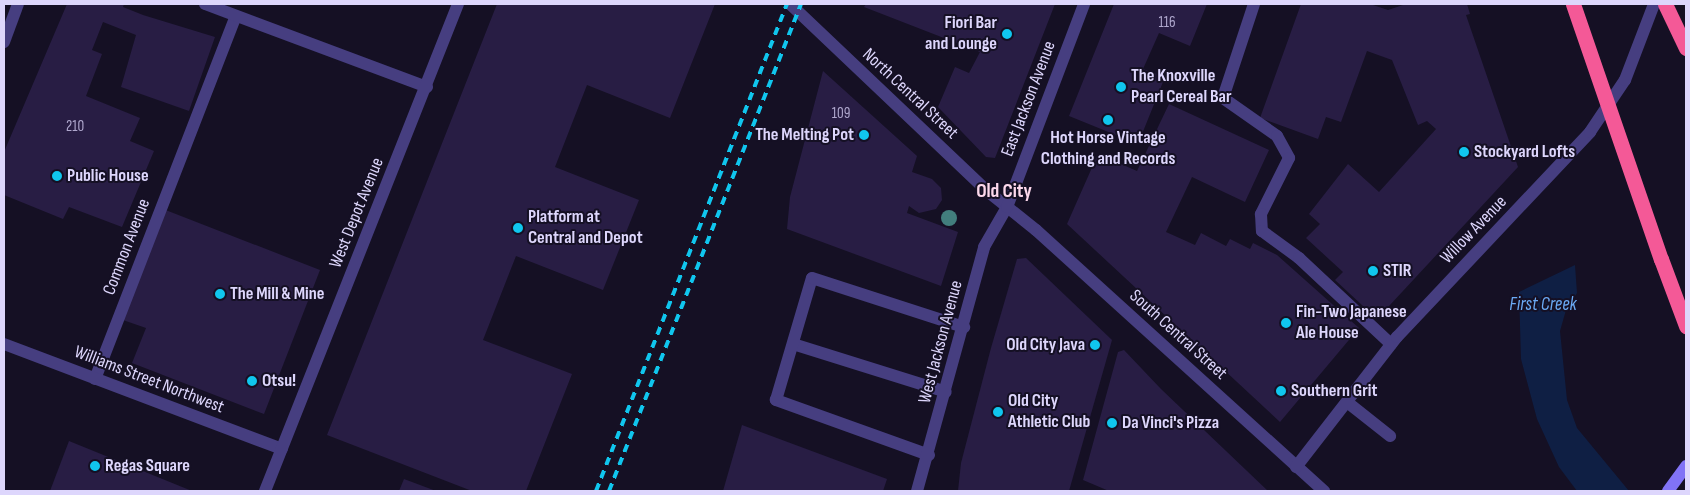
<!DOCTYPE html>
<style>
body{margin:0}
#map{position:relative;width:1690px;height:495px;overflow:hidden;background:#151024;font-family:"Sofia Sans Condensed",sans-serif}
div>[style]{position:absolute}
.water>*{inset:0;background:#0f1f44}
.building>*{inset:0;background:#281d44}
.service>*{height:12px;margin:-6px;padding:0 6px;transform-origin:6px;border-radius:6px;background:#463e80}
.minor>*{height:12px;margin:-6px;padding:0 6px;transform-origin:6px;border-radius:6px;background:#463e80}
.secondary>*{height:12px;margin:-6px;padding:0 6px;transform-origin:6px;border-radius:6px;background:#8173f6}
.motorway>*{height:15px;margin:-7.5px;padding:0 7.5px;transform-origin:7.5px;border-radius:7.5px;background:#f45997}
.rail>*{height:4px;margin-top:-2px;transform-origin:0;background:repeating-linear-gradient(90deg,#10c6ee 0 8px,transparent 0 14px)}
.motorway-bridge>*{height:15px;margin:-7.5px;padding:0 7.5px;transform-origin:7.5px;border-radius:7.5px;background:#f45997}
.trees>*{width:16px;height:16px;margin:-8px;border-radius:50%;background:#427e7d}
.dots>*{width:14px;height:14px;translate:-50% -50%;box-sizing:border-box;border:2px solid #151024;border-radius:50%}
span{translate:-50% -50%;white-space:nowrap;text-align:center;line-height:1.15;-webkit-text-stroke:4px #151024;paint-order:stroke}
.number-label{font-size:15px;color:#b0a8ce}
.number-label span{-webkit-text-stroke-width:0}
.poi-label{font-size:18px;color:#ddd6fc;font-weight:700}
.right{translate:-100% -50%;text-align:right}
.left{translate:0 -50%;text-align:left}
.street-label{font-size:18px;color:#ddd6fc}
.water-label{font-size:19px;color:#6baaf5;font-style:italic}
.quarter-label{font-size:20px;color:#fcd8ec;font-weight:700}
.frame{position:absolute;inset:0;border:5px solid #ddd6fc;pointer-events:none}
</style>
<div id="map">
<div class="water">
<i style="clip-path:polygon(1575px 265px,1577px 293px,1566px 310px,1560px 331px,1567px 400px,1577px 428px,1629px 491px,1577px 491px,1559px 467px,1537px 419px,1521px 359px,1519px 292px)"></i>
</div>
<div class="building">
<i style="clip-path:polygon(67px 4px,124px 4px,123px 7px,143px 15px,215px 37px,189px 111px,121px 87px,136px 35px,103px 22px,92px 50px,102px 54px,86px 96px,140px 118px,130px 141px,154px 151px,122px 227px,69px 207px,63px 219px,4px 195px,4px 152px)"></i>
<i style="clip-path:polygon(497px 4px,715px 4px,670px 118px,587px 85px,555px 167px,639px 200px,603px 290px,516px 256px,483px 340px,572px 374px,526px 491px,472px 491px,327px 435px)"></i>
<i style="clip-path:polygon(866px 4px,1055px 4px,995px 158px,986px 157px,938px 107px,955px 67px,969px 73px,980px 52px,864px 7px)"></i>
<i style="clip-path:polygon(1114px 4px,1207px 4px,1190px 46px,1159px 33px,1143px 69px,1165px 77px,1138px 144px,1069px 116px)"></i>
<i style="clip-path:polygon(1301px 4px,1370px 4px,1388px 10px,1406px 4px,1467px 4px,1470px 14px,1466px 15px,1518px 167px,1377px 319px,1335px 280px,1343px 272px,1306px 238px,1320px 224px,1309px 214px,1348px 164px,1379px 192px,1436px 129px,1427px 121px,1418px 125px,1392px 60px,1367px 51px,1341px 122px,1326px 117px,1318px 139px,1260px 118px)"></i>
<i style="clip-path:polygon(823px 71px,917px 156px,912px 172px,932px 179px,941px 188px,942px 200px,936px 209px,919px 213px,909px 206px,907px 213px,958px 232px,941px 286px,787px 229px,790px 197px)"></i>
<i style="clip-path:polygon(1169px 104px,1269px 150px,1245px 202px,1192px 177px,1166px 232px,1195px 245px,1201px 233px,1226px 246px,1230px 239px,1250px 249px,1253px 243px,1277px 255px,1359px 328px,1280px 422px,1067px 224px,1098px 154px,1137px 171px)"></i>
<i style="clip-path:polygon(163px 209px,320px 270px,264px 414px,132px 363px,146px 328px,120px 319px)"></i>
<i style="clip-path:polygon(1026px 258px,1112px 340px,1069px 491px,958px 491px,961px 463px,991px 348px,1017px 259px)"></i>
<i style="clip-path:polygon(1124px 350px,1161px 389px,1268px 491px,1109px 491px,1083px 480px,1118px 352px)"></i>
<i style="clip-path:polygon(742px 425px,887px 479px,883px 491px,723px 491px)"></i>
<i style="clip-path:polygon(69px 441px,192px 491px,50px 491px)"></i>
<i style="clip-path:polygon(404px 479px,436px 491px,399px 491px)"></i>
</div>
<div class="service">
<i style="left:1254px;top:4px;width:99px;rotate:108.3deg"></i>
<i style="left:1223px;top:98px;width:66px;rotate:35.1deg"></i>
<i style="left:1277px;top:136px;width:25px;rotate:61deg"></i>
<i style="left:1289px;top:158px;width:63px;rotate:116.6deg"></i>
<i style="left:1261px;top:214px;width:17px;rotate:87deg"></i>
<i style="left:1262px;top:231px;width:46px;rotate:36.1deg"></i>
<i style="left:1299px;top:258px;width:126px;rotate:43.1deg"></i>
<i style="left:793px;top:344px;width:160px;rotate:17.4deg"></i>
<i style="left:95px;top:379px;width:389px;rotate:-68.8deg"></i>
<i style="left:1347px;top:402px;width:55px;rotate:38.3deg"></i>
<i style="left:929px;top:455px;width:163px;rotate:-160.2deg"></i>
<i style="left:776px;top:400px;width:127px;rotate:-73.6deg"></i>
<i style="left:812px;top:278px;width:160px;rotate:17.9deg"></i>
</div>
<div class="minor">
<i style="left:205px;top:4px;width:237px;rotate:20.5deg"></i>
<i style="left:790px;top:4px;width:270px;rotate:43.5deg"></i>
<i style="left:986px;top:190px;width:64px;rotate:38.7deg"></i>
<i style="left:1036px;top:230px;width:389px;rotate:42.2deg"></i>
<i style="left:4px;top:42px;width:40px;rotate:-69.8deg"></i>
<i style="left:4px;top:344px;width:297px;rotate:20.7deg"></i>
<i style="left:1296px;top:467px;width:165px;rotate:-52.2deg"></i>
<i style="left:1397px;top:337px;width:282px;rotate:-46.7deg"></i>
<i style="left:1590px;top:132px;width:63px;rotate:-56.1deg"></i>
<i style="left:1625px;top:80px;width:81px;rotate:-69.1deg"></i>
<i style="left:265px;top:491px;width:524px;rotate:-68.38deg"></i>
<i style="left:917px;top:491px;width:253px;rotate:-74.6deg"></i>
<i style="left:984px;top:247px;width:46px;rotate:-60.1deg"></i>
<i style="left:1007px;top:207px;width:217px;rotate:-69.2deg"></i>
</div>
<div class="secondary">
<i style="left:1668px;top:491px;width:31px;rotate:-54deg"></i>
</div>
<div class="motorway">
<i style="left:1665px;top:4px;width:49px;rotate:64.5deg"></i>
<i style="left:1661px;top:259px;width:72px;rotate:69.5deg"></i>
</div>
<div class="rail">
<i style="left:596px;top:491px;width:523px;rotate:-68.59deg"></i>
<i style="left:609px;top:491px;width:523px;rotate:-68.48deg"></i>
</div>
<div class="motorway-bridge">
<i style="left:1573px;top:4px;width:270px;rotate:71deg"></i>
</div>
<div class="trees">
<i style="left:949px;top:218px"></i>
</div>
<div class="dots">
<i style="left:1007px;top:34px;background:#10c6ee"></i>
<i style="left:1121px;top:87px;background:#10c6ee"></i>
<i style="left:1108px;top:120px;background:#10c6ee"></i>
<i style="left:864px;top:135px;background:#10c6ee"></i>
<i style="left:1464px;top:152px;background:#10c6ee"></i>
<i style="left:57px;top:176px;background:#10c6ee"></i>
<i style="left:518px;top:228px;background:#10c6ee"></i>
<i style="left:1373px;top:271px;background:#10c6ee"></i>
<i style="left:220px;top:294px;background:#10c6ee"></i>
<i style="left:1286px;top:323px;background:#10c6ee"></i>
<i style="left:1095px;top:345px;background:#10c6ee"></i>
<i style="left:252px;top:381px;background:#10c6ee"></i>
<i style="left:1281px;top:391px;background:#10c6ee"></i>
<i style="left:998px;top:412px;background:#10c6ee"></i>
<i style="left:1112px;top:423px;background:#10c6ee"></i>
<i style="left:95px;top:466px;background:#10c6ee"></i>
</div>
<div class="number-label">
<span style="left:1167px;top:23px">116</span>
<span style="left:841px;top:114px">109</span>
<span style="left:75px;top:127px">210</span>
</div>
<div class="poi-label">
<span class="right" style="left:997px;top:34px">Fiori Bar<br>and Lounge</span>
<span class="left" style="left:1131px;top:87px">The Knoxville<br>Pearl Cereal Bar</span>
<span class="right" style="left:854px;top:135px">The Melting Pot</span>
<span style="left:1108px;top:149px">Hot Horse Vintage<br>Clothing and Records</span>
<span class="left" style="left:1474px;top:152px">Stockyard Lofts</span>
<span class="left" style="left:67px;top:176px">Public House</span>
<span class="left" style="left:528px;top:228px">Platform at<br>Central and Depot</span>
<span class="left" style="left:1383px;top:271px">STIR</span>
<span class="left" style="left:230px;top:294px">The Mill &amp; Mine</span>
<span class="left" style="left:1296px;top:323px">Fin-Two Japanese<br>Ale House</span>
<span class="right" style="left:1085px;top:345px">Old City Java</span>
<span class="left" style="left:262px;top:381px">Otsu!</span>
<span class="left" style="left:1291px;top:391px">Southern Grit</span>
<span class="left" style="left:1008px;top:412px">Old City<br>Athletic Club</span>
<span class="left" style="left:1122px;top:423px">Da Vinci's Pizza</span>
<span class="left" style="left:105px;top:466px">Regas Square</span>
</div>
<div class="street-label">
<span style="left:910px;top:94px;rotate:43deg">North Central Street</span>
<span style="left:1029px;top:99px;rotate:-69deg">East Jackson Avenue</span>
<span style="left:357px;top:213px;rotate:-68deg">West Depot Avenue</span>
<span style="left:1474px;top:230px;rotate:-46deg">Willow Avenue</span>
<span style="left:127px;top:247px;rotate:-69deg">Common Avenue</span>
<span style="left:1178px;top:335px;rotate:42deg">South Central Street</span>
<span style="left:941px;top:342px;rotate:-75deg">West Jackson Avenue</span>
<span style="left:149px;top:380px;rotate:21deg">Williams Street Northwest</span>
</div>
<div class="water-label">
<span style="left:1543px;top:305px">First Creek</span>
</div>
<div class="quarter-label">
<span style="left:1004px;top:191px">Old City</span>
</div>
<div class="frame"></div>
</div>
